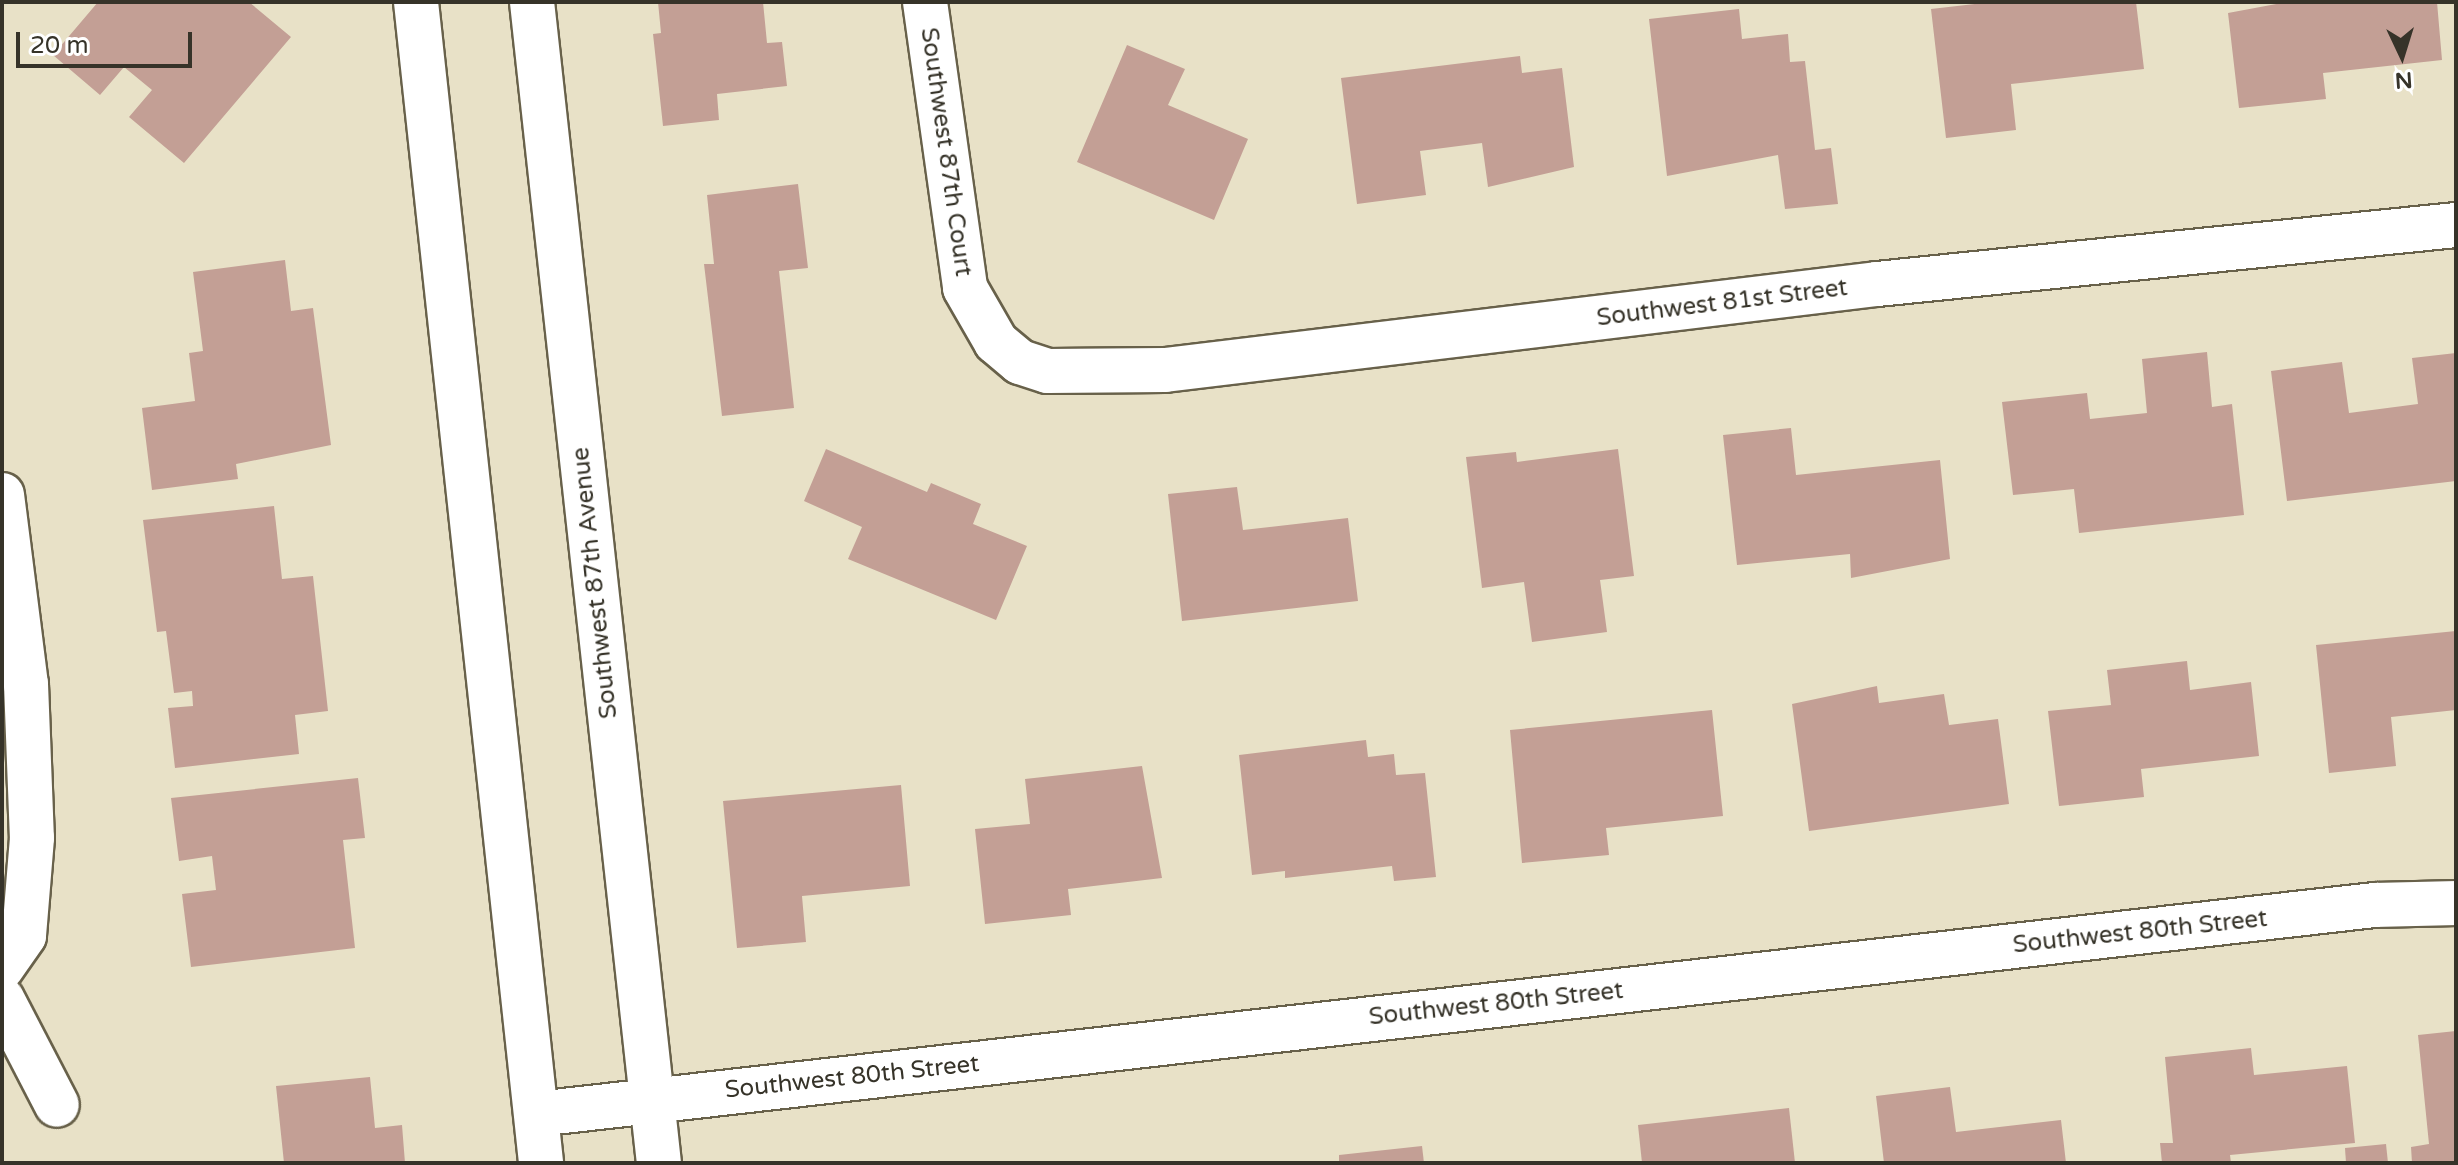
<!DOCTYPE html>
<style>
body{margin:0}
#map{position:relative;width:2458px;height:1165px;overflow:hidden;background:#e8e1c7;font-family:"Varela Round",sans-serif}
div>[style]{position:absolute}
.building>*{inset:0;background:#c39f95}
.roads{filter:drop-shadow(2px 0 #68614a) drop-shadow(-2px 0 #68614a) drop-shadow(0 2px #68614a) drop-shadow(0 -2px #68614a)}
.street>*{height:44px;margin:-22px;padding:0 22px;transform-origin:22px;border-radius:22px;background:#fff}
.secondary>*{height:44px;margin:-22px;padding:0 22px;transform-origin:22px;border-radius:22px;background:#fff}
span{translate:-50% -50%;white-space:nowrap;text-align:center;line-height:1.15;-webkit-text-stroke:7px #fff;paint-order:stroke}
.street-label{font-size:24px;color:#363329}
.frame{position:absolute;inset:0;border:4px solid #363329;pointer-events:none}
.north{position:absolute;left:2362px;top:16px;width:80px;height:80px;-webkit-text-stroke:6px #fff;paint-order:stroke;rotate:176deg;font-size:22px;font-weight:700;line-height:32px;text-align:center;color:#363329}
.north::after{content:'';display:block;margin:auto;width:28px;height:36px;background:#363329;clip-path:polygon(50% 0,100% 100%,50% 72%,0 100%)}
.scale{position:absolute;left:16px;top:32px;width:176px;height:36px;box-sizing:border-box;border:4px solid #363329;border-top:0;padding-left:10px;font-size:24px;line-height:28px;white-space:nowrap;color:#363329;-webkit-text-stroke:6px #fff;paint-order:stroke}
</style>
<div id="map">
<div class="building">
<i style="clip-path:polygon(98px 2px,249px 2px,291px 37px,184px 163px,129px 117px,152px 90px,124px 67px,100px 95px,53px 55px)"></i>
<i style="clip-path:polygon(658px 2px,763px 2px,767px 43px,782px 42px,787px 86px,717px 94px,719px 120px,663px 126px,653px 34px,661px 33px)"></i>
<i style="clip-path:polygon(1992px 2px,2136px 2px,2144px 69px,2011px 84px,2016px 130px,1946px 138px,1931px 9px)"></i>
<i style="clip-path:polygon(2287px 2px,2437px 2px,2442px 60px,2323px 73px,2326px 99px,2239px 108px,2228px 13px)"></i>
<i style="clip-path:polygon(1739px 9px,1742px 39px,1788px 34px,1790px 62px,1805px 61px,1815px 150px,1831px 148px,1838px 204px,1785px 209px,1778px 155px,1667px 176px,1649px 19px)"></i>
<i style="clip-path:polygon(1127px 45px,1185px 69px,1168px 105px,1248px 139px,1214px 220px,1077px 162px)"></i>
<i style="clip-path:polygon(1520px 56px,1522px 73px,1562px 68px,1574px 167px,1488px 187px,1482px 143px,1420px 151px,1426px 195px,1357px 204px,1341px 78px)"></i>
<i style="clip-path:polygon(798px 184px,808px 268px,779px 271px,794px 408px,722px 416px,704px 264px,714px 264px,707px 195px)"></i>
<i style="clip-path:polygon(285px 260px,291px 311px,313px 308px,331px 445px,236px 464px,238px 479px,152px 490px,142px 408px,195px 401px,189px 353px,203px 351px,193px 272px)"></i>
<i style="clip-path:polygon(2207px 352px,2212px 407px,2232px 404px,2244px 515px,2079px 533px,2074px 489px,2013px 495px,2002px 402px,2087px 393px,2090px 419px,2147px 413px,2142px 359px)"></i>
<i style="clip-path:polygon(2456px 353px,2456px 481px,2287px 501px,2271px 371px,2342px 362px,2349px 413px,2418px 404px,2412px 358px)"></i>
<i style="clip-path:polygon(1791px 428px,1796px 475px,1940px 460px,1950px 559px,1851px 578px,1850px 554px,1737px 565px,1723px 435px)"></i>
<i style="clip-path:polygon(826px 449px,927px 492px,931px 483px,981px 504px,973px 524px,1027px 546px,996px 620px,848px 559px,862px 527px,804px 501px)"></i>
<i style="clip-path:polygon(1618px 449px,1634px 576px,1600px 580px,1607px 632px,1532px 642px,1524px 582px,1482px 588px,1466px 457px,1516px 452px,1517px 462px)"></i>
<i style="clip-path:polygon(1237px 487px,1243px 530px,1348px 518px,1358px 601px,1182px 621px,1168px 494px)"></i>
<i style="clip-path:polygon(274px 506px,282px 579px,313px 576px,328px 711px,295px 715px,299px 754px,175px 768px,168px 708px,193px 706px,192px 691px,174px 693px,166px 631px,157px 632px,143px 520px)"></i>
<i style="clip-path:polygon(2456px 631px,2456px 710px,2391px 717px,2396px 766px,2329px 773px,2316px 645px)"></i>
<i style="clip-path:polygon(2187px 661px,2190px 690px,2251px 682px,2259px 756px,2141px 769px,2144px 797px,2059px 806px,2048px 711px,2111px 705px,2107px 670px)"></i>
<i style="clip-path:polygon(1877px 686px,1879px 703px,1944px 694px,1949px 725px,1998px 719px,2009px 804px,1809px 831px,1792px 704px)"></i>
<i style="clip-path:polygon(1712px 710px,1723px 816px,1606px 828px,1609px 855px,1522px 863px,1510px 730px)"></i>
<i style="clip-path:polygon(1366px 740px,1368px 757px,1394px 754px,1396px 775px,1425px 773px,1436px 877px,1394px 881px,1392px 866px,1285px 878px,1285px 871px,1252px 875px,1239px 755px)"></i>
<i style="clip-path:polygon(1142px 766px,1162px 878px,1068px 889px,1071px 915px,985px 924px,975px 829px,1030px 824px,1025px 779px)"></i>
<i style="clip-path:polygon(358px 778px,365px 838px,343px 840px,355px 948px,191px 967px,182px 894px,216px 890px,212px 856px,179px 861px,171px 798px)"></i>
<i style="clip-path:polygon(901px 785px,910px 886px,802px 896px,806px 942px,737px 948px,723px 801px)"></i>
<i style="clip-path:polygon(2456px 1031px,2456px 1163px,2412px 1163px,2411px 1147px,2429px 1144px,2418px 1035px)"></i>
<i style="clip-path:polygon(2251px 1048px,2254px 1075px,2347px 1066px,2355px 1143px,2230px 1155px,2231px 1163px,2162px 1163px,2160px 1143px,2173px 1143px,2165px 1057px)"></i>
<i style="clip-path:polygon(370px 1077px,375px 1128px,402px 1125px,405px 1163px,284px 1163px,276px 1086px)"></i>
<i style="clip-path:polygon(1950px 1087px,1956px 1132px,2061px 1120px,2066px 1163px,1884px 1163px,1876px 1096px)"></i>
<i style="clip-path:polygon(1789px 1108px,1795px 1163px,1642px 1163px,1638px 1125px)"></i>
<i style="clip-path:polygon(2386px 1144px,2388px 1163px,2346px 1163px,2345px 1148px)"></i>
<i style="clip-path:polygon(1422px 1146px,1424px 1163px,1339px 1163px,1339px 1155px)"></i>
</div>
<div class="roads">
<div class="street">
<i style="left:925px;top:2px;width:289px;rotate:82deg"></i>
<i style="left:965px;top:288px;width:62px;rotate:60.1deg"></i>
<i style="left:996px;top:342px;width:31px;rotate:40deg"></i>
<i style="left:1020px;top:362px;width:29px;rotate:18deg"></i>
<i style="left:1048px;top:371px;width:117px;rotate:-0.5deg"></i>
<i style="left:1165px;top:370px;width:717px;rotate:-6.89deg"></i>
<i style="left:1877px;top:284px;width:582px;rotate:-5.82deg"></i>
<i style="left:2px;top:495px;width:191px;rotate:82.8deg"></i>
<i style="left:26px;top:684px;width:154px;rotate:87.8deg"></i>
<i style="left:32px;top:838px;width:98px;rotate:94.7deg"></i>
<i style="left:24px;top:936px;width:39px;rotate:125deg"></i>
<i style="left:2px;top:999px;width:119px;rotate:62.6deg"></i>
<i style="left:537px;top:1114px;width:1850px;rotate:-6.49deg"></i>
<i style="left:2375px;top:905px;width:81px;rotate:-1.4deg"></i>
</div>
<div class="secondary">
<i style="left:416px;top:2px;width:1168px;rotate:83.85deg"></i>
<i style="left:532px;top:2px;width:1168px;rotate:83.76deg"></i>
</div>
</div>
<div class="street-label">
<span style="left:946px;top:152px;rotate:82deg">Southwest 87th Court</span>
<span style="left:1722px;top:303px;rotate:-7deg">Southwest 81st Street</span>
<span style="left:595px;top:583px;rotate:-96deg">Southwest 87th Avenue</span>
<span style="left:2140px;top:932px;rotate:-6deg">Southwest 80th Street</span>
<span style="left:1496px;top:1004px;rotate:-6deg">Southwest 80th Street</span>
<span style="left:852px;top:1077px;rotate:-6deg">Southwest 80th Street</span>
</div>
<div class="frame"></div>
<div class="north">N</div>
<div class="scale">20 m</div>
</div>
